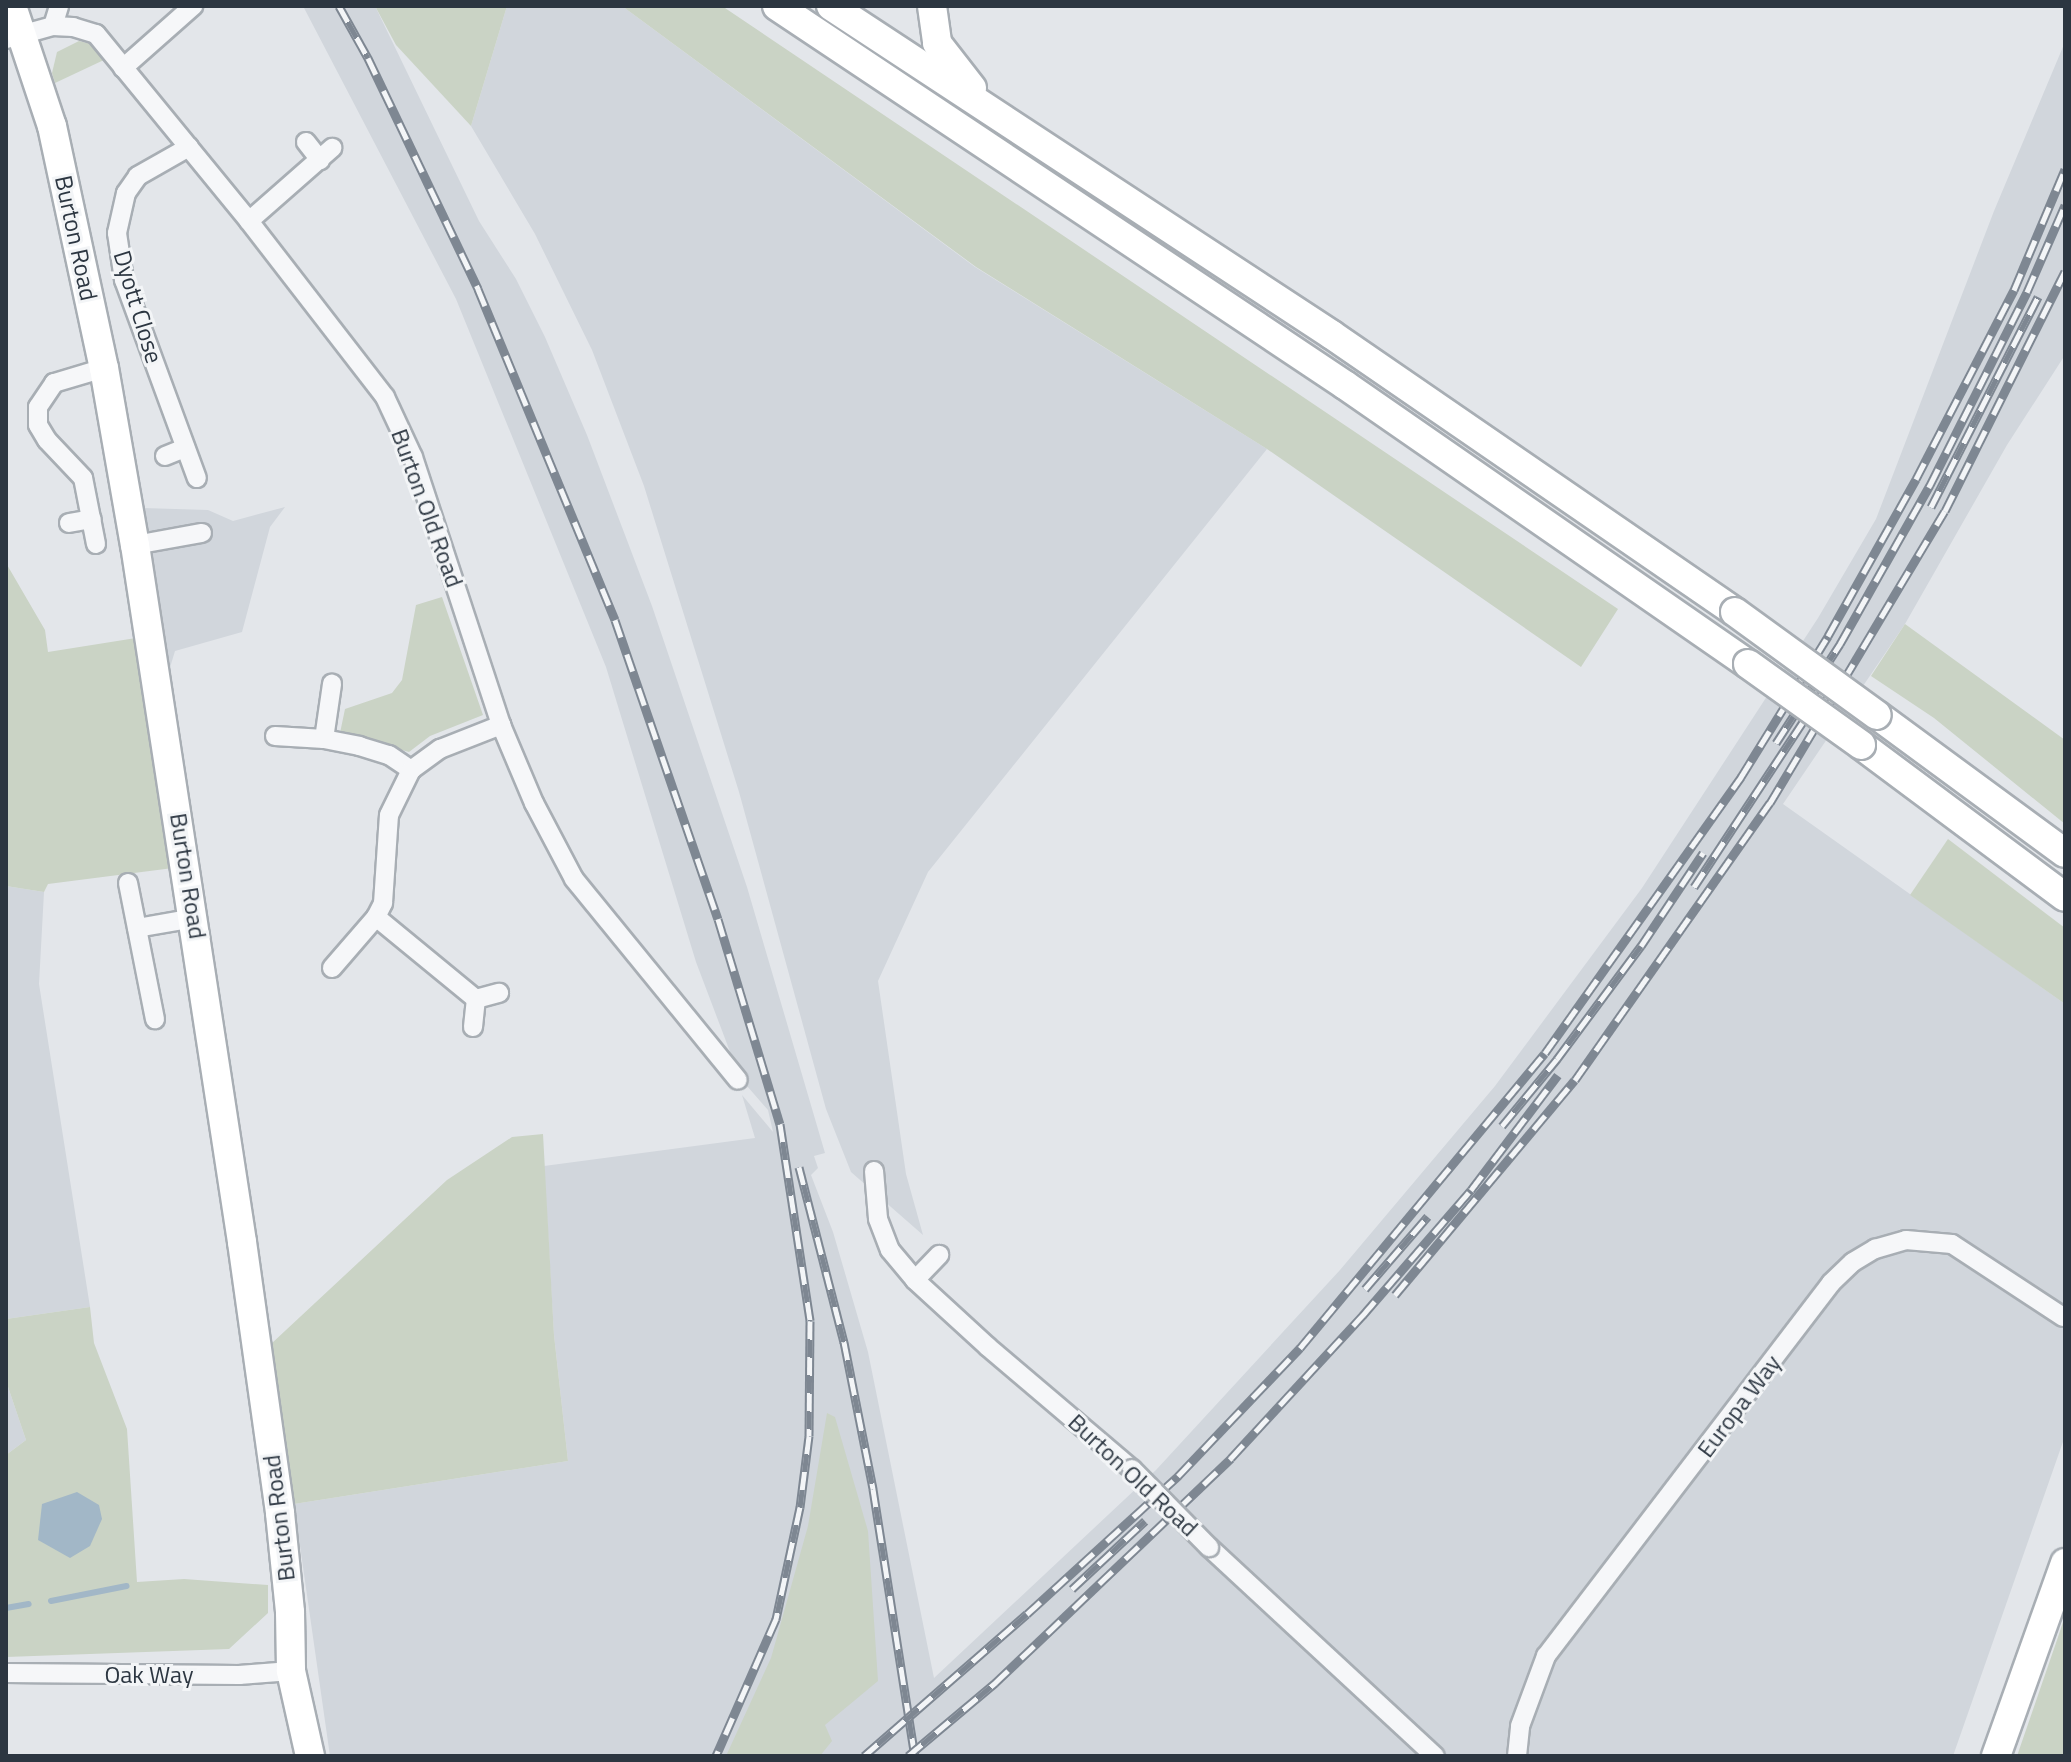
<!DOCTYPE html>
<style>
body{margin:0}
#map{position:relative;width:2071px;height:1762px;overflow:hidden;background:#e3e6ea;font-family:"Titillium Web",sans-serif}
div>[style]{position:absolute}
.built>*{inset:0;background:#d1d6dc}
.green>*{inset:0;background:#cad3c5}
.water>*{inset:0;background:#a2b7c7}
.stream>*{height:6px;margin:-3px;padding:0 3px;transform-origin:3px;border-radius:3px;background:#a2b7c7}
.roads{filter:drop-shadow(2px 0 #a8aeb4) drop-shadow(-2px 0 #a8aeb4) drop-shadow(0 2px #a8aeb4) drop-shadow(0 -2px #a8aeb4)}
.minor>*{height:18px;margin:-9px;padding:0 9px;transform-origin:9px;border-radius:9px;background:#f6f7f9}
.highway>*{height:28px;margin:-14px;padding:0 14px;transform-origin:14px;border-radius:14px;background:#fff}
.rail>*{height:9px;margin-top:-4.5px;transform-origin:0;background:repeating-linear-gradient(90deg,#f3f5f7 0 18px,#7e8792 0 36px);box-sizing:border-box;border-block:2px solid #7e8792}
.bridges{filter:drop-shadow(2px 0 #a8aeb4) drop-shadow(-2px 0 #a8aeb4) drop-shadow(0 2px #a8aeb4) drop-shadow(0 -2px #a8aeb4)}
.minor-bridge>*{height:18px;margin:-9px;padding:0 9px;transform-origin:9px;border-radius:9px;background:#f6f7f9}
.highway-bridge>*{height:28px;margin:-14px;padding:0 14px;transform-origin:14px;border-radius:14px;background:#fff}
span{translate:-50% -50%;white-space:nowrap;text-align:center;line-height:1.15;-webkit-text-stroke:6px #f3f5f7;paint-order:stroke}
.street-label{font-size:24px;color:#2c3641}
.frame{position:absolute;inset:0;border:8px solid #2c3641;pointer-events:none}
</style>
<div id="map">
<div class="built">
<i style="clip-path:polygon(303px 6px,375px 6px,479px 221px,516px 279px,545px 337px,587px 435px,652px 606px,747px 887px,825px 1153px,814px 1156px,818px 1168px,811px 1175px,833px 1232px,868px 1352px,934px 1678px,1156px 1470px,1340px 1270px,1495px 1086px,1642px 888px,1818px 618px,1876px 519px,1994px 211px,2065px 42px,2065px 355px,2007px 445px,1905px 624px,1783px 804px,2065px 1004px,2065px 1436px,1953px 1756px,330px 1756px,294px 1504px,568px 1461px,554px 1335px,544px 1166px,755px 1138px,742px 1095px,773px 1132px,768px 1110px,747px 1086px,741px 1068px,732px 1057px,696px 962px,606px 667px,456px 299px)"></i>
<i style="clip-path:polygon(507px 6px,622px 6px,975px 267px,1267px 449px,928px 872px,878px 981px,906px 1174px,923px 1235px,851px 1172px,826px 1109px,739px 792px,644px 486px,592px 350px,535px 234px,471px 126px)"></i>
<i style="clip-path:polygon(285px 507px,270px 527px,242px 632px,175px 651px,168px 674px,143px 508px,208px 510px,233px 521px)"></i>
<i style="clip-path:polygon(6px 886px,44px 892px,39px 984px,90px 1307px,6px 1319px)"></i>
<i style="clip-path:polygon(6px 1381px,26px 1440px,6px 1455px)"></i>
</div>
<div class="green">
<i style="clip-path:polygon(375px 6px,507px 6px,471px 126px,396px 45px)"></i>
<i style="clip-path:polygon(622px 6px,722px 6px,1618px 609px,1581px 667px,1267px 449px,976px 267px)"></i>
<i style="clip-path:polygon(79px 41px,95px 45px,106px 59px,55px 83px,52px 73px,57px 52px)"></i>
<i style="clip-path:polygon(6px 563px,45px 630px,48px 652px,136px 638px,173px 868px,48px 884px,44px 892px,6px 886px)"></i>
<i style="clip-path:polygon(442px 597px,483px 715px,430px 736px,409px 752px,340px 733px,345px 709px,392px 693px,402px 680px,416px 605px)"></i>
<i style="clip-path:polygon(1905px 624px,2065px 740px,2065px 824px,1934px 718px,1871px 676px)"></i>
<i style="clip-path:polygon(1948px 839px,2065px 928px,2065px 1004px,1910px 895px)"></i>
<i style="clip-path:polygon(543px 1134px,554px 1335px,568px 1461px,294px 1504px,271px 1344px,447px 1180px,512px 1137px)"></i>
<i style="clip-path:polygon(90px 1307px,94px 1343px,127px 1429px,137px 1582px,184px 1579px,268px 1585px,268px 1613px,229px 1649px,6px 1657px,6px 1455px,26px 1440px,6px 1381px,6px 1319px)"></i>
<i style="clip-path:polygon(827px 1413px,835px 1417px,868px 1531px,878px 1681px,825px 1725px,832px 1741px,820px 1756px,726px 1756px,771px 1658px,808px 1526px)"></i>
<i style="clip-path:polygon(2065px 1616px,2065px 1756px,2017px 1756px,2057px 1640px)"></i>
</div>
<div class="water">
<i style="clip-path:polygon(77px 1492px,99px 1505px,102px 1519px,90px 1546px,70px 1558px,38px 1540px,42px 1504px)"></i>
</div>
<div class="stream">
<i style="left:51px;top:1601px;width:77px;rotate:-11.2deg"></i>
<i style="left:6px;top:1608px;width:23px;rotate:-10deg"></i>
</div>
<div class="roads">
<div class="minor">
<i style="left:53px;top:26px;width:21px;rotate:-73deg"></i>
<i style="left:6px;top:39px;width:49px;rotate:-15.5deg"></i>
<i style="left:53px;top:26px;width:20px;rotate:3deg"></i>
<i style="left:73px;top:27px;width:24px;rotate:17deg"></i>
<i style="left:96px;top:34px;width:242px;rotate:50.7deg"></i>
<i style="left:249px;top:221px;width:222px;rotate:52.3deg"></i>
<i style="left:385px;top:397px;width:66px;rotate:65deg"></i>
<i style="left:413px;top:457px;width:282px;rotate:71.8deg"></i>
<i style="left:501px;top:725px;width:85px;rotate:67.1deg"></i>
<i style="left:534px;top:803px;width:86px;rotate:62.2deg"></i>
<i style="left:574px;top:879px;width:259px;rotate:50.8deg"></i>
<i style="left:123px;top:68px;width:94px;rotate:-41.5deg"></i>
<i style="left:306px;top:142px;width:23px;rotate:52deg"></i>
<i style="left:189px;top:147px;width:59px;rotate:150.4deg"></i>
<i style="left:138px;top:176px;width:21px;rotate:125deg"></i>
<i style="left:126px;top:193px;width:41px;rotate:102.7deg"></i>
<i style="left:117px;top:233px;width:48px;rotate:81.5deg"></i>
<i style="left:124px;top:280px;width:211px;rotate:69.8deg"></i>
<i style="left:249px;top:221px;width:111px;rotate:-41.3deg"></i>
<i style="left:165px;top:456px;width:22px;rotate:-22deg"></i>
<i style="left:69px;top:523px;width:23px;rotate:-10deg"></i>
<i style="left:96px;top:544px;width:67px;rotate:-101.1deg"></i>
<i style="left:83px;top:478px;width:52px;rotate:-133.5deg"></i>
<i style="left:47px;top:440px;width:17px;rotate:-121deg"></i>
<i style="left:38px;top:425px;width:18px;rotate:-90deg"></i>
<i style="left:38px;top:407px;width:29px;rotate:-56deg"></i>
<i style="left:54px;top:383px;width:52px;rotate:-16.7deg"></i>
<i style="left:135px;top:545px;width:68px;rotate:-10.2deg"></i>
<i style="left:275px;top:736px;width:49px;rotate:3.5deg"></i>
<i style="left:324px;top:739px;width:36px;rotate:11deg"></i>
<i style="left:359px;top:746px;width:31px;rotate:17deg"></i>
<i style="left:389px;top:755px;width:27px;rotate:34deg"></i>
<i style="left:324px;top:739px;width:56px;rotate:-81.7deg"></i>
<i style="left:128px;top:883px;width:139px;rotate:78.8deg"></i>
<i style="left:376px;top:917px;width:129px;rotate:39.4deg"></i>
<i style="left:137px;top:928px;width:59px;rotate:-9.8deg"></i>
<i style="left:332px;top:968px;width:67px;rotate:-49.2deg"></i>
<i style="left:376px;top:917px;width:16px;rotate:-63deg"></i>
<i style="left:383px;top:903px;width:88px;rotate:-86.1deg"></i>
<i style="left:389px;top:815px;width:50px;rotate:-63.9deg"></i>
<i style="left:411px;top:770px;width:36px;rotate:-36deg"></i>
<i style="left:440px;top:749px;width:66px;rotate:-21.5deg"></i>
<i style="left:473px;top:1027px;width:28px;rotate:-84deg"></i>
<i style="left:476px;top:999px;width:24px;rotate:-15deg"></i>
<i style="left:874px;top:1171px;width:48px;rotate:85.2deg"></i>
<i style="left:878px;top:1219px;width:33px;rotate:69deg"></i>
<i style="left:890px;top:1250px;width:39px;rotate:50deg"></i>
<i style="left:915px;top:1280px;width:99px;rotate:42.5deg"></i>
<i style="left:988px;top:1347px;width:189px;rotate:40.3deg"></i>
<i style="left:915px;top:1280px;width:35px;rotate:-46deg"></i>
<i style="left:1209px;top:1547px;width:308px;rotate:42.8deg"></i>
<i style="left:6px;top:1673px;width:233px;rotate:0.5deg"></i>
<i style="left:239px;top:1675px;width:52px;rotate:-4.4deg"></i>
<i style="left:1517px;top:1756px;width:30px;rotate:-84deg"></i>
<i style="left:1520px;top:1726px;width:75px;rotate:-69.6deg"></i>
<i style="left:1546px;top:1656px;width:469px;rotate:-52.6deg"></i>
<i style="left:1831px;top:1283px;width:30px;rotate:-44deg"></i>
<i style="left:1853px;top:1262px;width:26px;rotate:-31deg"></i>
<i style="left:1875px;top:1249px;width:32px;rotate:-16deg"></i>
<i style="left:1906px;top:1240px;width:46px;rotate:5deg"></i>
<i style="left:1952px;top:1244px;width:133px;rotate:33.3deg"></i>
</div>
<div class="highway">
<i style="left:12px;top:6px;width:126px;rotate:71.6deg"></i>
<i style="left:52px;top:126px;width:248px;rotate:77.9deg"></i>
<i style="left:104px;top:368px;width:180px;rotate:80.1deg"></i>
<i style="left:135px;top:545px;width:705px;rotate:81.27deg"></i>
<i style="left:242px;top:1242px;width:274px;rotate:82deg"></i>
<i style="left:280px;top:1513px;width:100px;rotate:84.2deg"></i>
<i style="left:290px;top:1612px;width:59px;rotate:89deg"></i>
<i style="left:291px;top:1671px;width:87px;rotate:77.4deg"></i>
<i style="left:777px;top:6px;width:683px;rotate:33.71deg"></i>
<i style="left:1345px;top:385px;width:490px;rotate:34.7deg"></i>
<i style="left:831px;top:6px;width:599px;rotate:33.29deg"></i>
<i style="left:1332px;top:335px;width:489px;rotate:34.5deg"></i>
<i style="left:932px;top:6px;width:37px;rotate:82deg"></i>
<i style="left:937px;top:43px;width:57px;rotate:52.1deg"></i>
<i style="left:1877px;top:715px;width:233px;rotate:36.3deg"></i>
<i style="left:1861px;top:745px;width:254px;rotate:36.7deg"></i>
<i style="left:1996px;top:1756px;width:205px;rotate:-70.3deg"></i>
</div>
</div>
<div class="rail">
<i style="left:339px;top:6px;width:60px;rotate:60.9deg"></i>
<i style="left:368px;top:58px;width:256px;rotate:64.5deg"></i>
<i style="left:478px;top:289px;width:358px;rotate:67.5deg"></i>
<i style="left:615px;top:620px;width:316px;rotate:71deg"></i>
<i style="left:718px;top:919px;width:214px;rotate:73.2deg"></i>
<i style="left:780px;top:1124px;width:199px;rotate:81.3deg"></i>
<i style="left:810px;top:1321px;width:115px;rotate:90.5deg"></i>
<i style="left:809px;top:1436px;width:72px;rotate:97.2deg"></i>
<i style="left:800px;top:1507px;width:115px;rotate:102.1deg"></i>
<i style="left:776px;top:1619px;width:150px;rotate:113.7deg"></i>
<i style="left:1931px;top:507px;width:236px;rotate:-63deg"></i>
<i style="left:1776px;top:743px;width:118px;rotate:-57.1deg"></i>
<i style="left:1840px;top:644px;width:183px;rotate:-60.5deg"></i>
<i style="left:1930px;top:485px;width:216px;rotate:-63.3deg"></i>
<i style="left:2027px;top:292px;width:95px;rotate:-66.4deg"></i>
<i style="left:1694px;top:887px;width:256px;rotate:-56.6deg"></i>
<i style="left:1502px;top:1126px;width:87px;rotate:-50.6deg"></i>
<i style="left:1557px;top:1059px;width:141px;rotate:-53.4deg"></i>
<i style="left:1641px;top:946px;width:112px;rotate:-56.3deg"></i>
<i style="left:799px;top:1167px;width:181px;rotate:75.6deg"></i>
<i style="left:844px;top:1342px;width:150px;rotate:78.8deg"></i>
<i style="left:873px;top:1489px;width:270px;rotate:81.1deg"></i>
<i style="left:1365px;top:1289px;width:96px;rotate:-49.2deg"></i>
<i style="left:1395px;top:1295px;width:280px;rotate:-50.1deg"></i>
<i style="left:1575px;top:1080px;width:339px;rotate:-54.9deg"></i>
<i style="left:1770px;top:803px;width:340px;rotate:-59.1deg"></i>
<i style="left:1945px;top:511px;width:268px;rotate:-63.4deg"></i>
<i style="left:1072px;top:1589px;width:100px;rotate:-43deg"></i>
<i style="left:864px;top:1756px;width:216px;rotate:-41.1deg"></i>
<i style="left:1027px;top:1614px;width:205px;rotate:-42.4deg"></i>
<i style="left:1178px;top:1476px;width:177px;rotate:-46.4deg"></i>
<i style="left:1300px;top:1348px;width:383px;rotate:-50.3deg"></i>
<i style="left:1545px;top:1053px;width:339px;rotate:-54.6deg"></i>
<i style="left:1741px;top:777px;width:166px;rotate:-58.3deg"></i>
<i style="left:1828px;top:636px;width:180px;rotate:-60.7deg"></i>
<i style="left:1916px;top:479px;width:213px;rotate:-62.6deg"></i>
<i style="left:2014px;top:290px;width:131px;rotate:-67.1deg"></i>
<i style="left:908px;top:1756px;width:114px;rotate:-40deg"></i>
<i style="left:995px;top:1683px;width:326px;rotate:-43.6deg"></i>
<i style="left:1231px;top:1458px;width:195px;rotate:-47.3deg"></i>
<i style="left:1363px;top:1315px;width:165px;rotate:-49.2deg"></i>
<i style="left:1471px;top:1190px;width:144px;rotate:-52.9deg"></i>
</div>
<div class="bridges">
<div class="minor-bridge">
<i style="left:1132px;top:1469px;width:110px;rotate:45.4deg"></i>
</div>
<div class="highway-bridge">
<i style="left:1735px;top:612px;width:175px;rotate:36deg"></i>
<i style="left:1748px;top:664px;width:139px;rotate:35.6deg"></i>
</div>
</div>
<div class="street-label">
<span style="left:76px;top:238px;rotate:78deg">Burton Road</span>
<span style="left:138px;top:307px;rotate:73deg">Dyott Close</span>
<span style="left:427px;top:508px;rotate:70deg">Burton Old Road</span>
<span style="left:188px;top:876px;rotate:81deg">Burton Road</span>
<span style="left:1739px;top:1406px;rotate:-53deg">Europa Way</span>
<span style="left:1133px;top:1475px;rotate:43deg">Burton Old Road</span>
<span style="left:279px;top:1518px;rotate:-97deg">Burton Road</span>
<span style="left:149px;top:1675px">Oak Way</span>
</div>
<div class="frame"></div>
</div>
